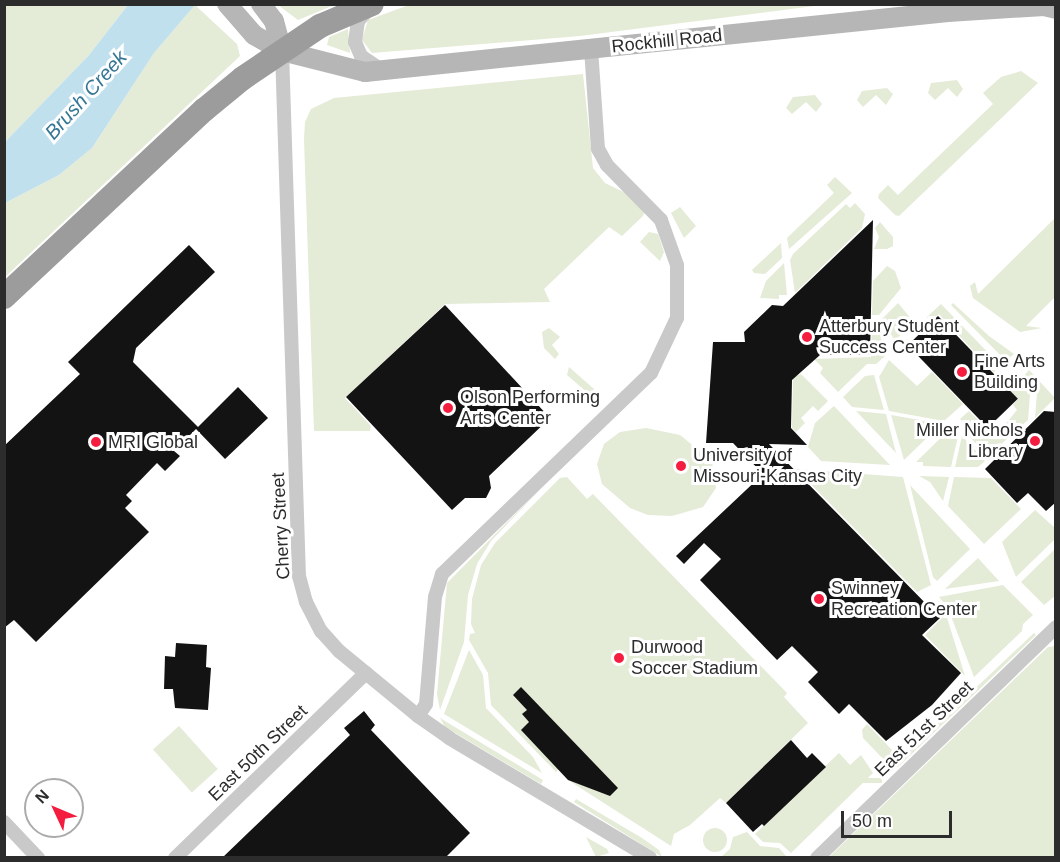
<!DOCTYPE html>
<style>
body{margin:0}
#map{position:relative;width:1060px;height:862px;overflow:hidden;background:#fff;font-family:Arial,sans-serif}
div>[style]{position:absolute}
.green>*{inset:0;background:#e4ebd7;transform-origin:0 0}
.round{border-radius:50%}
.water>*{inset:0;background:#c1e0ed}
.building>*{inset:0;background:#131313;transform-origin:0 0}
.minor>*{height:14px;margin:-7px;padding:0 7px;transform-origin:7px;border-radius:7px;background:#c9c9c9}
.secondary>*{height:20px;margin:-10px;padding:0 10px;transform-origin:10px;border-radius:10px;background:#b6b6b6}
.trunk>*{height:24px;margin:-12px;padding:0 12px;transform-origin:12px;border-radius:12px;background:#9c9c9c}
.dots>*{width:16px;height:16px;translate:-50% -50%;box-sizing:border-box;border:3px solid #fff;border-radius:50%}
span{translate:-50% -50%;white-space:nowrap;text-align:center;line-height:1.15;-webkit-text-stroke:6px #fff;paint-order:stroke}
.street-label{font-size:18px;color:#2c2c2c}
.poi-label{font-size:18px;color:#2c2c2c}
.left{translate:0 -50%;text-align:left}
.right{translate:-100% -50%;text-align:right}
.water-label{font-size:20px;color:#347694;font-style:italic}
.frame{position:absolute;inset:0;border:6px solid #2c2c2c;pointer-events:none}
.north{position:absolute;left:24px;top:778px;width:60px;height:60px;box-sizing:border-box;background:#fff;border:2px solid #ababab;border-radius:50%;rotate:314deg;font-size:16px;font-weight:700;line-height:24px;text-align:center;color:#2c2c2c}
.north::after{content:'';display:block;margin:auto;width:21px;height:27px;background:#f41d3f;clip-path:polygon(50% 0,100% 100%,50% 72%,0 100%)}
.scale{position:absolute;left:841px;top:811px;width:111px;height:27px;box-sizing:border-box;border:3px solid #2c2c2c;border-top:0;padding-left:8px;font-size:18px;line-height:21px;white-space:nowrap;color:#2c2c2c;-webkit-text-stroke:4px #fff;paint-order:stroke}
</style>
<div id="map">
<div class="green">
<i style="clip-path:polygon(4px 5px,128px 5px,89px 55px,5px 142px)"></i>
<i style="clip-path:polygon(195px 5px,237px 44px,240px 56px,5px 277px,5px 203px,59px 175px,92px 148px,154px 53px)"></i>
<i style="clip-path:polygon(278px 5px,334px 5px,298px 20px)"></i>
<i style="clip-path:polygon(409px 5px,822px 5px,580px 36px,372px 53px,362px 40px,368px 20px)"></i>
<i style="clip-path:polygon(348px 29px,350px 53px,327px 45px,329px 37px)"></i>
<i style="clip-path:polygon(1021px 71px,1038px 83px,899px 216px,895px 215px,878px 198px,879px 194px,888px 185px,898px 195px,993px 104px,983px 93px,1001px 77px)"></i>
<i style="clip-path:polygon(583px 74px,593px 168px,605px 183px,630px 195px,645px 211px,643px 216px,622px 236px,609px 227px,544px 289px,550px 302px,445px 304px,345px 398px,371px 426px,370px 431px,314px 431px,304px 139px,305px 122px,311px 109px,334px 98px)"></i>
<i style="clip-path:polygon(957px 80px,963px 89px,957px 97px,948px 88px,935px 100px,928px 93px,931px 83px)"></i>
<i style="clip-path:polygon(887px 88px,893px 94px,886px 105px,876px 95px,863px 107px,857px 100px,862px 91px)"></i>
<i style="clip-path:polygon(815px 95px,822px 104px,816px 112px,806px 102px,792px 114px,786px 108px,793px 97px)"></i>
<i style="clip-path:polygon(835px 177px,852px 193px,789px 249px,787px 238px,834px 193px,827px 185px)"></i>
<i style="clip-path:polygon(855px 203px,865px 214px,862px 228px,795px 293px,790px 260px,793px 254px,846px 204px,850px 208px)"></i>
<i style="clip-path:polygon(680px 207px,696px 226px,684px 238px,671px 213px)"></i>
<i style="clip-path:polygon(1055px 218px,1055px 297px,1026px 326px,1042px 328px,1020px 332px,973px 298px,970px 286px,975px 282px,978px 294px)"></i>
<i style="clip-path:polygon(880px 222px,893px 237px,893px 246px,887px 249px,874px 249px,879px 237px,875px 228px)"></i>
<i style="clip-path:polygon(649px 232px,658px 234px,664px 252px,660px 261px,640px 242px)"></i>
<i style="clip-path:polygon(781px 243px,782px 258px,765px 274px,754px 273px,752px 270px)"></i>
<i style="clip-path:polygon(784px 263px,787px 295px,779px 295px,779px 299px,760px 298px,766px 281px)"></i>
<i style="clip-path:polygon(887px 266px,895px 271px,901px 288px,879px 315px,872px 315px,873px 281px)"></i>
<i style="clip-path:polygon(898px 303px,913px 321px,895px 341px,882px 319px)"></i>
<i style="clip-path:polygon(953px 303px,989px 336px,1014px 354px,1006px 361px,951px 305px)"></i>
<i style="clip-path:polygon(941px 304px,998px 363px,994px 373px,939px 314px,931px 321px,927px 317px)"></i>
<i style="clip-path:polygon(877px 320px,885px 356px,876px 364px,867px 364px,838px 392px,820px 373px,823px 368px,814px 359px,871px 357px,872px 321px)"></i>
<i style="clip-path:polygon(549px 328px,560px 337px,552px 345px,559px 354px,555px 359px,544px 348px,542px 332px)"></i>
<i style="clip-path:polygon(889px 360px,917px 386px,932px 372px,963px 404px,944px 421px,889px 411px,879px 377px)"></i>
<i style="clip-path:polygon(569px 367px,594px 389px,590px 395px,567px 375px)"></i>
<i style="clip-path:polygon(1029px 370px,1055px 398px,1035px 418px,1037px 393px,1022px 378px)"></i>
<i style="clip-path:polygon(801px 374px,828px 401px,818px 411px,813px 406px,801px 418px,805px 423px,796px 432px,792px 428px,793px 377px)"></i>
<i style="clip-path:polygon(874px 375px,884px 410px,852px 407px,843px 397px,865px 376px)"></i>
<i style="clip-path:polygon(1008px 380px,1015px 380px,1030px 395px,1028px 420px,988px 456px,963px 430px,965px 424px,960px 419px,969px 411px,995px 437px,1017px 410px,1013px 405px,1018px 399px,1004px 384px)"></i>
<i style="clip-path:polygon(834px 406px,890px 465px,821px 461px,808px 447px,815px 423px)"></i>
<i style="clip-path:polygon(856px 411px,886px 414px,896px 453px)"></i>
<i style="clip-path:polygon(891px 415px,937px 423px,935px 430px,904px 460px)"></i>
<i style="clip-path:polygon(953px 426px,959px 432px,951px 467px,923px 466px,923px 462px,916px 462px)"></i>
<i style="clip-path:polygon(646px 428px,680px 435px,712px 461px,716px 488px,703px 507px,672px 516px,648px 515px,630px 508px,602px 484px,597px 464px,604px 444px,620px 432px)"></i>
<i style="clip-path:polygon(962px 436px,985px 461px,978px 467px,955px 467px)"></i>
<i style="clip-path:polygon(796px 469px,903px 477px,931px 585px,917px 592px)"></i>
<i style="clip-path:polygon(919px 476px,949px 477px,943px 501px,930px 482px)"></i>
<i style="clip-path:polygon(567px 477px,587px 499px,593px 494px,787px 693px,784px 697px,808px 723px,726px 803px,720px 798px,690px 825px,674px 834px,671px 846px,568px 780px,559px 769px,556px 772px,491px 705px,488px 673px,469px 640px,470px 634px,475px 633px,471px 624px,472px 599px,481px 565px,495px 543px,560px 478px)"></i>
<i style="clip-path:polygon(954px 477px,991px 478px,1021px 509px,984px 544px,948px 506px)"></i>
<i style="clip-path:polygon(547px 482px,491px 541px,477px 564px,468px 595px,464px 642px,440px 710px,437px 694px,447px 583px)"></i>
<i style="clip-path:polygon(910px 485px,970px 549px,937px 581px,933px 577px)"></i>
<i style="clip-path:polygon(1035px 510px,1055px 528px,1055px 539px,1016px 577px,1002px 542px)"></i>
<i style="clip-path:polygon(1055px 549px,1055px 596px,1044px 605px,1021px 582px)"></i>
<i style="clip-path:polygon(978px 558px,999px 581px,945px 589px)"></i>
<i style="clip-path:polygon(1003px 585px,1033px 615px,1023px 624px,1022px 631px,974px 677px,948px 608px,939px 597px)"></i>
<i style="clip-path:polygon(938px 604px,945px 611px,965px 676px,925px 635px,942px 618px,935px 607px)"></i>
<i style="clip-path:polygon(1034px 633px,1036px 635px,898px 767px,891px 768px)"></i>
<i style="clip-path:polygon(1055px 646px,1055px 857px,829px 857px,1048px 647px)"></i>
<i style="clip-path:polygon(469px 650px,483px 675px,486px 708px,533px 757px,542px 773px,444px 714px)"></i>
<i style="clip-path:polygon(440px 718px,543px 780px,541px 784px,445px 727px)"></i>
<i style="clip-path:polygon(867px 724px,895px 753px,886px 762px,863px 738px,862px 730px)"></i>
<i style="left:179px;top:726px;width:58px;height:35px;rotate:48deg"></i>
<i style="clip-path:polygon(839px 753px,850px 765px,861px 755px,873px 773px,791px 853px,780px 843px,763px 842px,755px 834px)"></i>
<i style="left:882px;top:778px;width:5px;height:114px;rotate:90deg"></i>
<i style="clip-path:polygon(576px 799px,642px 838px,659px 850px,662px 857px,574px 802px)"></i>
<i class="round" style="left:703px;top:828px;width:24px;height:24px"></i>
<i style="clip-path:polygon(747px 832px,760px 846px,779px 848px,787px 857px,721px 857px,730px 849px,733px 837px)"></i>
<i style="clip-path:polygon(586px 837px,607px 849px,609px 853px,596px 857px)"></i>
</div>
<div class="water">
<i style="clip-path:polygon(128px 5px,195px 5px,154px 53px,92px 148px,59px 175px,5px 203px,5px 142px,89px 55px)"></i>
</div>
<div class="building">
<i style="clip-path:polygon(873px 220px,870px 355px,820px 355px,792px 380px,791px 428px,807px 445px,769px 444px,940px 618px,922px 635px,961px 673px,932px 705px,886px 741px,849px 704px,839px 714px,808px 682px,818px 672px,792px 646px,777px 660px,700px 580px,721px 559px,704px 543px,684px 564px,676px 556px,763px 474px,733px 443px,706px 443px,713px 342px,745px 342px,744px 332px,772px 305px,783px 306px)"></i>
<i style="clip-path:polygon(189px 245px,215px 272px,136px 348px,133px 362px,198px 427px,238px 387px,268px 418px,225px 459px,196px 429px,174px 451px,180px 456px,165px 471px,157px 463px,126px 495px,132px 501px,125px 508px,149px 532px,36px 642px,14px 620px,4px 628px,4px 446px,80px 374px,68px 362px)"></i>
<i style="clip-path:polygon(445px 305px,550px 418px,489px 476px,491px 488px,486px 498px,465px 498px,452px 510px,346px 397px)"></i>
<i style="left:938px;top:316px;width:115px;height:42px;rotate:46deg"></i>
<i style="clip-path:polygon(1044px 411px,1056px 412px,1056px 502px,1046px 511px,1028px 493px,1017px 503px,985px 469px)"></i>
<i style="clip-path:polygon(176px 643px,207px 645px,206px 667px,211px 668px,208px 710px,175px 708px,173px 689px,164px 689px,165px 656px,175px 657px)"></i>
<i style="clip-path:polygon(521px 687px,618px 788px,610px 796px,568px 780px,521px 730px,529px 722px,522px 714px,527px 710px,513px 695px)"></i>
<i style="clip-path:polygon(364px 711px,375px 725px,371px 730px,470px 833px,445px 858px,222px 858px,350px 735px,344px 728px)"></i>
<i style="clip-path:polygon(791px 740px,807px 758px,812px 753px,826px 767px,764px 826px,762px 824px,753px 832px,726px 803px)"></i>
</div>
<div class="minor">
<i style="left:368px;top:10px;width:15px;rotate:132deg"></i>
<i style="left:358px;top:21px;width:21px;rotate:98deg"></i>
<i style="left:355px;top:42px;width:15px;rotate:67deg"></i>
<i style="left:361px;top:56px;width:25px;rotate:34deg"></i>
<i style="left:282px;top:51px;width:525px;rotate:88.15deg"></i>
<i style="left:299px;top:576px;width:27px;rotate:75deg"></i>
<i style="left:306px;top:602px;width:33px;rotate:63deg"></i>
<i style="left:321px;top:631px;width:27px;rotate:48deg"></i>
<i style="left:339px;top:651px;width:102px;rotate:39.4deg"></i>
<i style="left:418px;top:716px;width:38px;rotate:35deg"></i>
<i style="left:449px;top:738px;width:234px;rotate:30.8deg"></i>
<i style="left:418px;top:716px;width:14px;rotate:-56deg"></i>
<i style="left:426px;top:704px;width:107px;rotate:-85.2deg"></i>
<i style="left:435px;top:597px;width:24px;rotate:-73deg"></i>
<i style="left:442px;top:574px;width:290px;rotate:-43.9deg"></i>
<i style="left:651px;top:373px;width:61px;rotate:-64.7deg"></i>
<i style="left:677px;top:318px;width:53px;rotate:-90deg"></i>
<i style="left:677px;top:265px;width:48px;rotate:-109.6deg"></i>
<i style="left:661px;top:220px;width:77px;rotate:-134.5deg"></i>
<i style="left:607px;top:165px;width:18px;rotate:-119deg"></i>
<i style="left:598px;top:149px;width:100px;rotate:-94deg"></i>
<i style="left:4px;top:822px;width:50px;rotate:46.6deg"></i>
<i style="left:175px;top:858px;width:266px;rotate:-44.1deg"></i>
<i style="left:817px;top:858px;width:332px;rotate:-44deg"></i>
</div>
<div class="secondary">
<i style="left:227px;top:4px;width:41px;rotate:48.9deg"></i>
<i style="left:254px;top:35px;width:32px;rotate:30deg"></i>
<i style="left:282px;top:51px;width:86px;rotate:14.2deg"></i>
<i style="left:365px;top:72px;width:586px;rotate:-5.88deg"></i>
<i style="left:948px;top:12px;width:96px;rotate:-3.6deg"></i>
<i style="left:1044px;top:6px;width:12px;rotate:14deg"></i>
<i style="left:261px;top:4px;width:21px;rotate:53deg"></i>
<i style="left:274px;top:21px;width:31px;rotate:75deg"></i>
</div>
<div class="trunk">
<i style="left:4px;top:297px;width:274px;rotate:-43.1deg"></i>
<i style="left:204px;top:110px;width:50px;rotate:-39.4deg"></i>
<i style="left:243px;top:78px;width:93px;rotate:-34deg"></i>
<i style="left:320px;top:26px;width:56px;rotate:-22.9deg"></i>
</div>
<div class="dots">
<i style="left:807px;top:337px;background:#f41d3f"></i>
<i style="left:962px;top:372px;background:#f41d3f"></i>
<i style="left:448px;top:408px;background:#f41d3f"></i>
<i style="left:1035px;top:441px;background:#f41d3f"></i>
<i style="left:96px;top:442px;background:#f41d3f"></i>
<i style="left:681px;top:466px;background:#f41d3f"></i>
<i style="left:819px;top:599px;background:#f41d3f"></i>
<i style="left:619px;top:658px;background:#f41d3f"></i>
</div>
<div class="street-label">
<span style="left:667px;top:41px;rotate:-6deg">Rockhill Road</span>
<span style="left:281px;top:526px;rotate:-93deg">Cherry Street</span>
<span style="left:924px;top:729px;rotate:-44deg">East 51st Street</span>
<span style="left:258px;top:753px;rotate:-44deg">East 50th Street</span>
</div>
<div class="poi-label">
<span class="left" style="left:819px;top:337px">Atterbury Student<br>Success Center</span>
<span class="left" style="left:974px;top:372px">Fine Arts<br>Building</span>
<span class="left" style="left:460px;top:408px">Olson Performing<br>Arts Center</span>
<span class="right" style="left:1023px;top:441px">Miller Nichols<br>Library</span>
<span class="left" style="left:108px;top:442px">MRI Global</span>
<span class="left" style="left:693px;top:466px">University of<br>Missouri-Kansas City</span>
<span class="left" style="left:831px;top:599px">Swinney<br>Recreation Center</span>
<span class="left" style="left:631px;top:658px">Durwood<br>Soccer Stadium</span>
</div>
<div class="water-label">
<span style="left:86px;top:95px;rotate:-48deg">Brush Creek</span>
</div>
<div class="frame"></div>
<div class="north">N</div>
<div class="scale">50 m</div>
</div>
